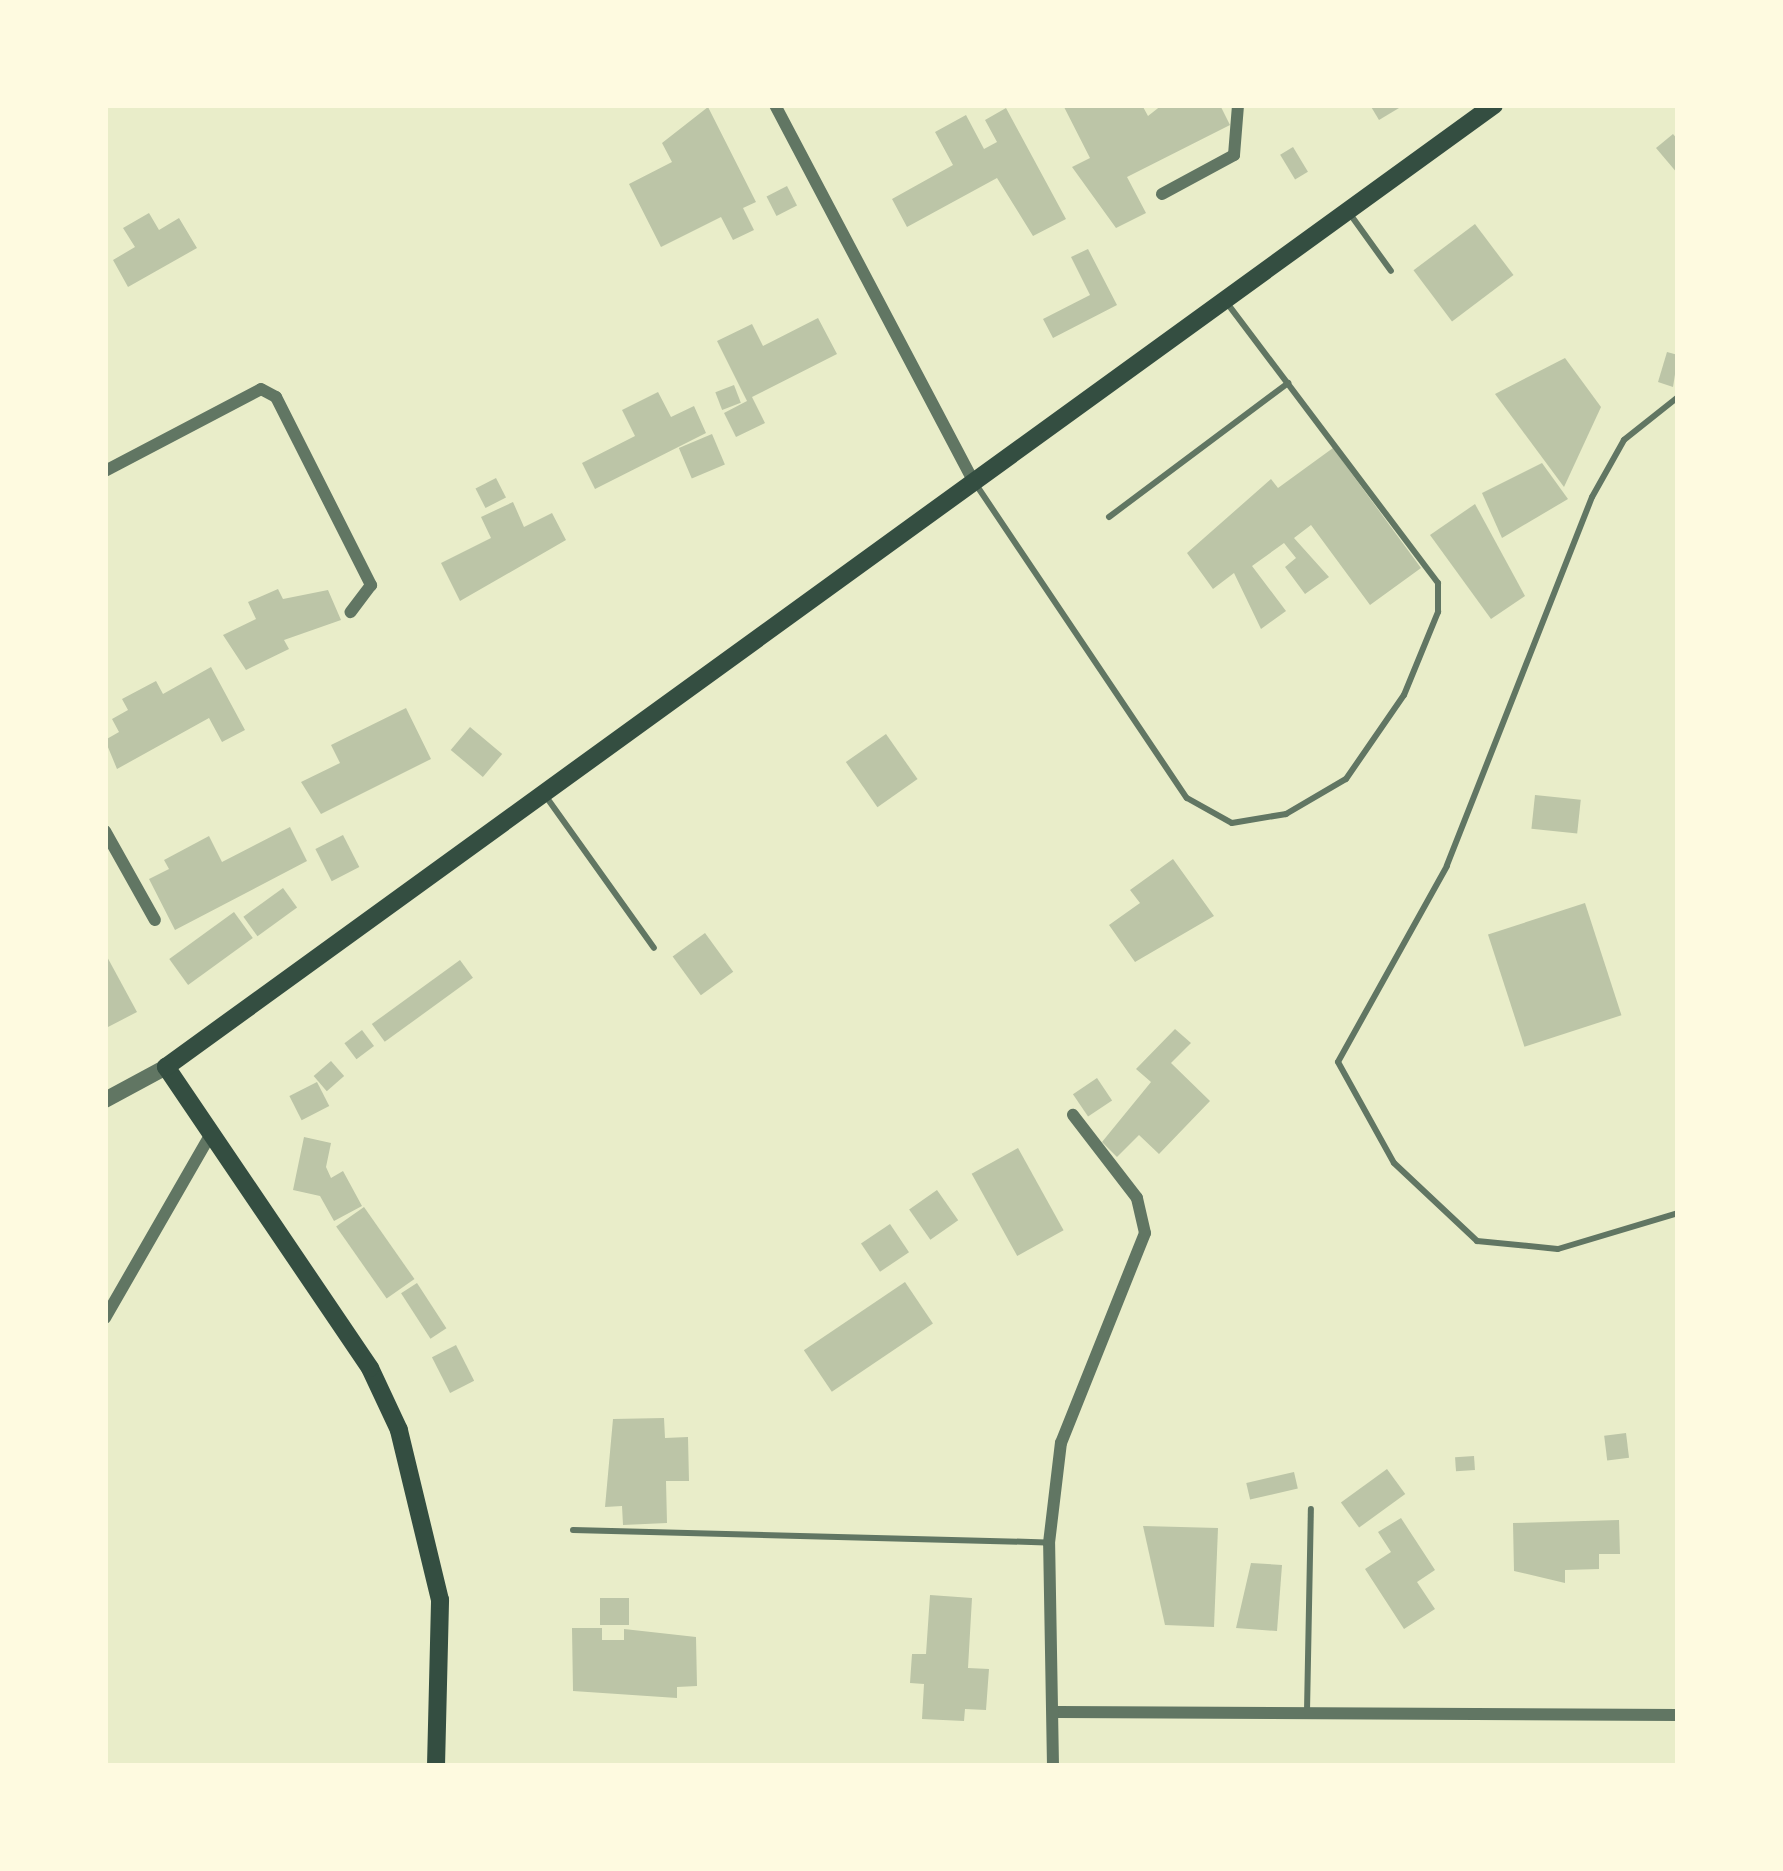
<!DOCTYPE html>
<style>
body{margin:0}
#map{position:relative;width:1783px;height:1871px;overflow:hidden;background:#e9edc9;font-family:Mulish,sans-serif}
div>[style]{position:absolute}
.building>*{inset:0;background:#bcc5a7;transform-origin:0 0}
.service>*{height:6px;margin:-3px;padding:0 3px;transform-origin:3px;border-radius:3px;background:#617663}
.minor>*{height:12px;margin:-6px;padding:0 6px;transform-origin:6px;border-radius:6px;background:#617663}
.tertiary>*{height:16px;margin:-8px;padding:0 8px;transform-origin:8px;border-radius:8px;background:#617663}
.secondary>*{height:18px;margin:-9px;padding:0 9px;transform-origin:9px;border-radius:9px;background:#344e41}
span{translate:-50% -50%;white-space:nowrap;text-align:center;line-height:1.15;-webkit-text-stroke:9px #fefae0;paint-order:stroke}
.frame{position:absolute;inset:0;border:108px solid #fefae0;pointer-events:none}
</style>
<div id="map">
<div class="building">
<i style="clip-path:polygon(1063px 105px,1142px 105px,1148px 116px,1162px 105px,1220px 105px,1230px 125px,1127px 177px,1146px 213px,1116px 228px,1072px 167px,1090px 158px)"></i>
<i style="clip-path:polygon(1370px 105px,1404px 105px,1379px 120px)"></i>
<i style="clip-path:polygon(708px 107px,756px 202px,743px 208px,754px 230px,733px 240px,721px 217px,661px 247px,629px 184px,672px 162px,662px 143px)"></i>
<i style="clip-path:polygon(1006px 108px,1066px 219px,1033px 236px,997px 178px,907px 227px,892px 199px,953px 165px,935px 132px,966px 115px,984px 149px,997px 142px,985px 120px)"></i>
<i style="clip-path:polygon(1673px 134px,1678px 140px,1678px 174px,1656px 148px)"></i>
<i style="left:1293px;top:147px;width:29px;height:15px;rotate:59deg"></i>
<i style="left:787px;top:186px;width:22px;height:23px;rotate:63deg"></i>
<i style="clip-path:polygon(149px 213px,159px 230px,179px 218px,197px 248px,128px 287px,113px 260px,135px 247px,123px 228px)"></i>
<i style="left:1475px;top:224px;width:64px;height:77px;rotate:53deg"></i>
<i style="clip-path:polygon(1088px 249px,1117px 305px,1053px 338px,1043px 319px,1090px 295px,1071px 257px)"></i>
<i style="clip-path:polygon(818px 318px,837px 354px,752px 397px,765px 423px,736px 437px,724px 413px,747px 401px,717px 341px,752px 324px,763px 346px)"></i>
<i style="clip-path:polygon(1667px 352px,1678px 355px,1673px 387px,1658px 382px)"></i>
<i style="clip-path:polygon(1565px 358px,1601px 407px,1564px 487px,1495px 394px)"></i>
<i style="left:734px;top:385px;width:19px;height:20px;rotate:69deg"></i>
<i style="clip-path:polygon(658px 392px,671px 417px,694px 406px,706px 433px,595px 489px,582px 463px,635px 436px,622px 410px)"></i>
<i style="left:712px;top:434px;width:33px;height:36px;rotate:67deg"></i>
<i style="clip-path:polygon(1333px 448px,1421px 568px,1370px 605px,1311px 525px,1294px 538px,1329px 577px,1305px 594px,1285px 567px,1296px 558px,1284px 543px,1252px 566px,1286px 611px,1261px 629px,1234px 573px,1213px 589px,1187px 553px,1271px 479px,1278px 488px)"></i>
<i style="clip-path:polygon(1542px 463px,1568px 499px,1502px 538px,1482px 493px)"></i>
<i style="left:496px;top:478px;width:22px;height:23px;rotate:63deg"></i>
<i style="clip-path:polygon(513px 502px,524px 527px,552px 513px,566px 540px,460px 601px,441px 563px,491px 538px,481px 517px)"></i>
<i style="clip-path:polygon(1475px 504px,1525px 596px,1491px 619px,1430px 535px)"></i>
<i style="clip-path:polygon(278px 589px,283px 599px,328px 590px,341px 620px,284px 640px,289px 649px,246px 670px,223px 635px,256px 619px,248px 602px)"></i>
<i style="clip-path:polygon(211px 667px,245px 730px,222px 742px,209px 718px,117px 769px,105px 740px,119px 732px,112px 719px,128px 710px,122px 699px,156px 681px,163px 694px)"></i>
<i style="clip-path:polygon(406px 708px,431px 759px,321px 814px,301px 782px,340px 763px,331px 745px)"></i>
<i style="left:470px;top:727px;width:42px;height:30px;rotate:40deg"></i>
<i style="left:886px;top:734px;width:55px;height:49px;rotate:55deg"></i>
<i style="left:1535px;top:795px;width:46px;height:34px;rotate:6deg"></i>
<i style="clip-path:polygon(290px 827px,307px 861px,175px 930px,149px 879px,169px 869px,164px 860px,209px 836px,222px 862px)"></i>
<i style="left:343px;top:835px;width:36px;height:31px;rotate:63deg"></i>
<i style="clip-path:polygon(1173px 859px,1214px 916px,1135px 962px,1109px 925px,1140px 903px,1130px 890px)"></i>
<i style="left:283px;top:888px;width:24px;height:49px;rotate:54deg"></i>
<i style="left:1585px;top:903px;width:118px;height:102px;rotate:72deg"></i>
<i style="left:234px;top:912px;width:32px;height:80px;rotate:54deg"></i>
<i style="left:705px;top:933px;width:48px;height:40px;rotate:54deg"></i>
<i style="clip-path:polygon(105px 953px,137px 1012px,108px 1027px,105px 1022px)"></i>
<i style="left:460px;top:960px;width:22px;height:109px;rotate:54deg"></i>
<i style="clip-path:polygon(1175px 1029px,1191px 1043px,1171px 1063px,1210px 1101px,1159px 1154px,1139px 1135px,1117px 1157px,1102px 1142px,1151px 1082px,1136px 1069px)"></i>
<i style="left:362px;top:1030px;width:20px;height:22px;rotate:53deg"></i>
<i style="left:331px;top:1061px;width:20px;height:23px;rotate:49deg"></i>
<i style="left:1097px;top:1078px;width:27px;height:29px;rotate:56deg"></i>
<i style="left:317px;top:1082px;width:27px;height:31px;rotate:63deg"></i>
<i style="clip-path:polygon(304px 1137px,331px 1143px,326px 1167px,331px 1178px,343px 1171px,362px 1206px,334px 1221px,320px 1196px,293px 1190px)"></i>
<i style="left:1018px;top:1148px;width:94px;height:53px;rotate:61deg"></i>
<i style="left:937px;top:1190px;width:37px;height:34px;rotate:55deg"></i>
<i style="left:364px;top:1207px;width:88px;height:34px;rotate:55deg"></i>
<i style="left:890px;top:1224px;width:34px;height:35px;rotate:56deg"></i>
<i style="left:905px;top:1282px;width:50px;height:122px;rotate:56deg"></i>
<i style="left:417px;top:1283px;width:54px;height:19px;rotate:57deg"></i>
<i style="left:456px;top:1345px;width:40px;height:27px;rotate:63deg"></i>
<i style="clip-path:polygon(664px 1418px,665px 1438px,688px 1437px,689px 1481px,666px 1481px,667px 1523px,623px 1525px,622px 1506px,605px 1507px,613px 1419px)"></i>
<i style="left:1626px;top:1433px;width:25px;height:22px;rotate:83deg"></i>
<i style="left:1474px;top:1456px;width:14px;height:19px;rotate:86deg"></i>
<i style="left:1387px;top:1469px;width:31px;height:57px;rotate:54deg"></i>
<i style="left:1294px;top:1472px;width:17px;height:49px;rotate:77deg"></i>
<i style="clip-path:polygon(1401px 1518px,1435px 1570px,1417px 1582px,1435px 1609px,1404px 1629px,1365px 1569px,1391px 1552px,1378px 1532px)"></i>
<i style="clip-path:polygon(1619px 1520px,1620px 1554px,1599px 1554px,1599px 1569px,1565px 1570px,1565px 1583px,1514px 1571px,1513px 1523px)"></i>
<i style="clip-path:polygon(1143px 1526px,1218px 1528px,1214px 1627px,1165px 1625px)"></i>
<i style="clip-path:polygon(1251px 1563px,1282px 1565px,1277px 1631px,1236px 1628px)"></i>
<i style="clip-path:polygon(930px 1595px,972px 1598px,968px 1668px,989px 1669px,986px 1710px,965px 1709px,964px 1721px,922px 1719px,924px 1684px,910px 1683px,912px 1654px,926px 1654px)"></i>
<i style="left:600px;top:1598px;width:29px;height:27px"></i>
<i style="clip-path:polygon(572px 1628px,602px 1628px,602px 1640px,624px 1640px,624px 1629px,696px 1637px,697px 1686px,677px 1687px,677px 1698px,573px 1691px)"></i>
</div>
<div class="service">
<i style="left:1350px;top:214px;width:70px;rotate:54.3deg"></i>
<i style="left:1678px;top:397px;width:69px;rotate:141.5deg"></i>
<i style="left:1624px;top:440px;width:65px;rotate:119.3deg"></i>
<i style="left:1592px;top:497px;width:396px;rotate:111.5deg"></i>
<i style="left:1447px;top:866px;width:224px;rotate:119.1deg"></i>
<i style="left:1338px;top:1062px;width:115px;rotate:61deg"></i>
<i style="left:1394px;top:1163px;width:114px;rotate:43.2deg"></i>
<i style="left:1477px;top:1241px;width:81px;rotate:5.6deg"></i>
<i style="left:1558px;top:1249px;width:125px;rotate:-16.7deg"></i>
<i style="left:977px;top:486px;width:376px;rotate:56.1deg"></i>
<i style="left:1187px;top:798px;width:51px;rotate:29.1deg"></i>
<i style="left:1232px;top:823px;width:55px;rotate:-9.5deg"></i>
<i style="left:1286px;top:814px;width:69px;rotate:-30.3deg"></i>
<i style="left:1346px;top:779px;width:102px;rotate:-55.4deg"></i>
<i style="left:1404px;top:695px;width:90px;rotate:-67.7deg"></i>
<i style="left:1438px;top:612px;width:29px;rotate:-90deg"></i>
<i style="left:1438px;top:583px;width:352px;rotate:-127deg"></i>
<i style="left:1109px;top:517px;width:224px;rotate:-36.8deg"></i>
<i style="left:547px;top:798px;width:184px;rotate:54.5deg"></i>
<i style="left:573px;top:1530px;width:473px;rotate:1.5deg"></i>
<i style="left:1307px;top:1711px;width:202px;rotate:-88.9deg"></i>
</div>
<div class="minor">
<i style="left:775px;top:105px;width:420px;rotate:62.2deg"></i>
<i style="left:1162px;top:194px;width:82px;rotate:-28.4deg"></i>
<i style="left:1234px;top:155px;width:50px;rotate:-85.4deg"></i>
<i style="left:105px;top:471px;width:176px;rotate:-27.7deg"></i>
<i style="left:261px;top:389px;width:17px;rotate:28deg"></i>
<i style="left:276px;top:397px;width:211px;rotate:63.2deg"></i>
<i style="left:371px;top:585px;width:34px;rotate:127deg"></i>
<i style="left:105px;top:831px;width:102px;rotate:60.7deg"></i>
<i style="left:105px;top:1318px;width:212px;rotate:-60.1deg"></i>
<i style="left:1058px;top:1712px;width:620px;rotate:0.28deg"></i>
<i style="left:1053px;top:1766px;width:223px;rotate:-91deg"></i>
<i style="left:1049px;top:1543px;width:101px;rotate:-83.2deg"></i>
<i style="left:1061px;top:1443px;width:226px;rotate:-68.2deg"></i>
<i style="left:1145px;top:1233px;width:36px;rotate:-103deg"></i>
<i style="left:1137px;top:1198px;width:105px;rotate:-127.6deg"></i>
</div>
<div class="tertiary">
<i style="left:105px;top:1100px;width:69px;rotate:-28.4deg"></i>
</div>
<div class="secondary">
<i style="left:436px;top:1766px;width:166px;rotate:-88.6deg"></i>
<i style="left:440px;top:1600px;width:175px;rotate:-103.6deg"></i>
<i style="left:399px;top:1430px;width:68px;rotate:-115.1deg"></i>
<i style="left:370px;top:1368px;width:364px;rotate:-124.1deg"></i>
<i style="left:166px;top:1067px;width:1640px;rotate:-35.92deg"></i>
</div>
<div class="frame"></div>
</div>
